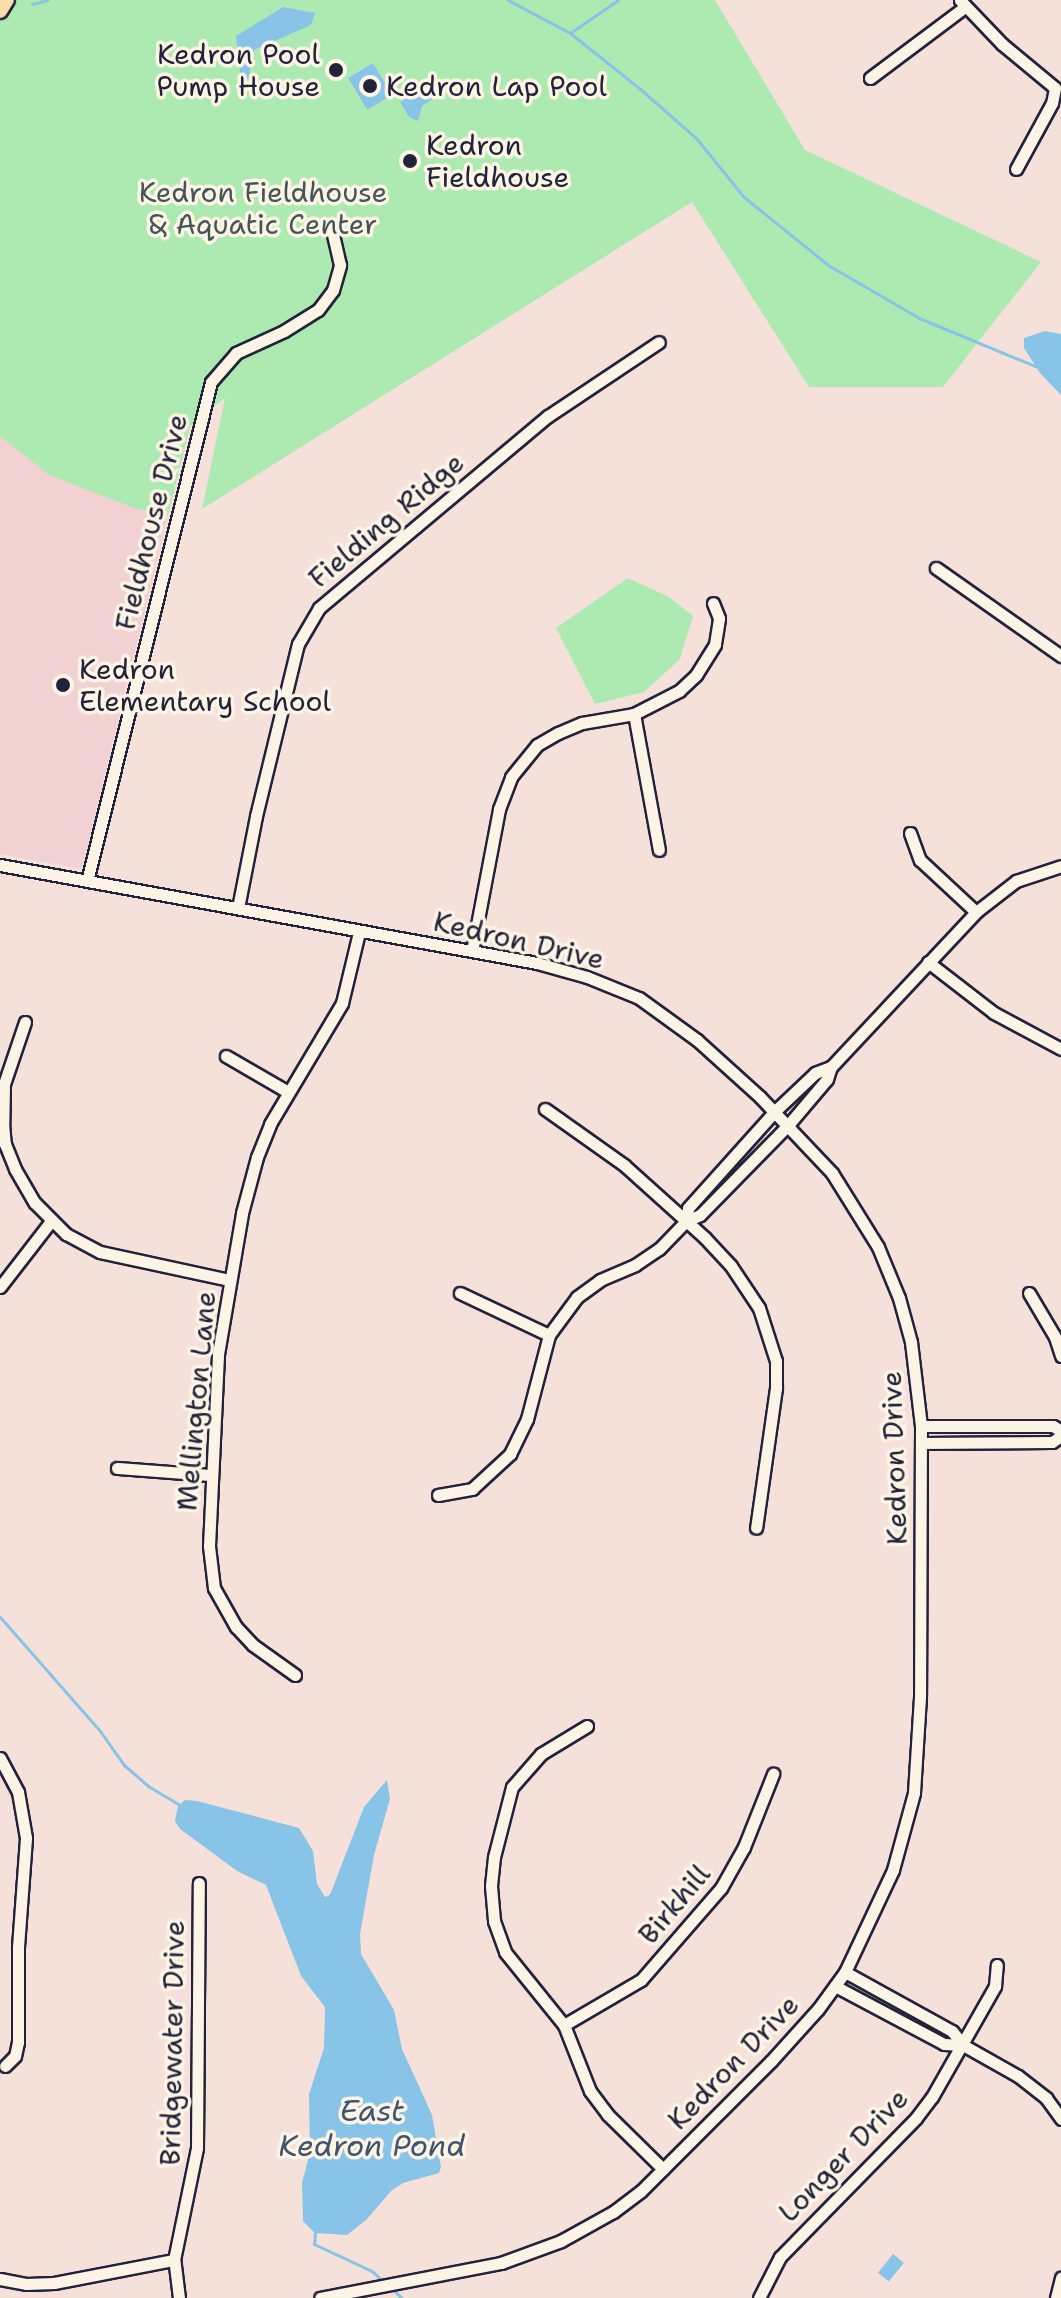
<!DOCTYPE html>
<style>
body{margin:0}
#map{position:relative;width:1061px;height:2298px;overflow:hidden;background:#f6e0da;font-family:"Shantell Sans",sans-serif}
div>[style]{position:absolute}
.built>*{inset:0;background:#f2d1d2}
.green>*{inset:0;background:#aceab1}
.water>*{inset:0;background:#88c4e8;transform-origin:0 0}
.stream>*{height:3px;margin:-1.5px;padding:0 1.5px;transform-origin:1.5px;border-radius:1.5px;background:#88c4e8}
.roads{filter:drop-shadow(2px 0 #22223b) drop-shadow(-2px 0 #22223b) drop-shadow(0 2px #22223b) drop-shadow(0 -2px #22223b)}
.minor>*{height:11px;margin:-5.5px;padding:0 5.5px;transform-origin:5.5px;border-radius:5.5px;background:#fcf5e5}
.major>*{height:14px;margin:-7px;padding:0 7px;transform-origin:7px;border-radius:7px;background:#fbddab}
.dots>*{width:22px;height:22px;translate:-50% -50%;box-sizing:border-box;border:4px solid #fcf5e5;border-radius:50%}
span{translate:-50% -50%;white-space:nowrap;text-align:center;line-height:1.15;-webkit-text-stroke:7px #fcf5e5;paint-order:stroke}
.poi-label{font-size:28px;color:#22223b}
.right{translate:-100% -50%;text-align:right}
.left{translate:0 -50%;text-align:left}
.park-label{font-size:28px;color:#445458}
.street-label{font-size:28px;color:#22223b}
.water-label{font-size:30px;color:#41536f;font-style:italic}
</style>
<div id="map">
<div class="built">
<i style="clip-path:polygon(0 349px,190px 425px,82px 869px,0 854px)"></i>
</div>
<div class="green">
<i style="clip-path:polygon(0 0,715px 0,805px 150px,1041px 262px,943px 387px,809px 387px,692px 202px,202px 509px,225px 398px,190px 426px,168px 515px,137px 509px,49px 475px,0 436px)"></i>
<i style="clip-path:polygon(628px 578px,669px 597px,693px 616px,680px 659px,644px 692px,595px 704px,556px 628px)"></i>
</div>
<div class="water">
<i style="clip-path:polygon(283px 7px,315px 13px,311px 25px,254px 50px,248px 79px,241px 81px,236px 36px)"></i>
<i style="left:373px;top:63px;width:37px;height:29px;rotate:59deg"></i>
<i style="clip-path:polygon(425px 87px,433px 99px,422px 106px,418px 121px,409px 117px,400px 102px)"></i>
<i style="clip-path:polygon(1045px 331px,1061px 334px,1061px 395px,1040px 373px,1024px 348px,1024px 338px)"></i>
<i style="clip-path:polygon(387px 1780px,390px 1799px,374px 1855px,360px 1934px,361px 1954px,394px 2010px,402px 2049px,432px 2115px,441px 2167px,439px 2173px,403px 2183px,391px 2191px,367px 2219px,347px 2235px,315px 2233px,303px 2221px,302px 2183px,310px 2152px,309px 2094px,324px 2048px,325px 2007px,301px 1976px,266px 1885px,237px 1871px,180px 1829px,175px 1821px,178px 1806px,185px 1800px,197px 1801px,299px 1828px,313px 1851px,317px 1884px,325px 1897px,330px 1895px,364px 1807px)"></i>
<i style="left:893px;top:2254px;width:14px;height:24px;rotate:39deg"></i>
</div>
<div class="stream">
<i style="left:508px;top:0;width:70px;rotate:28deg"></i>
<i style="left:570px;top:33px;width:88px;rotate:38.6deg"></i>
<i style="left:639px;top:88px;width:76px;rotate:41.3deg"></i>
<i style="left:696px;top:138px;width:76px;rotate:50.9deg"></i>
<i style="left:744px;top:197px;width:108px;rotate:39deg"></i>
<i style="left:828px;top:265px;width:105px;rotate:30.2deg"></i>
<i style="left:919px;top:318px;width:126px;rotate:22.5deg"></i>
<i style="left:32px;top:4px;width:16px;rotate:-14deg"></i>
<i style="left:570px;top:33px;width:58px;rotate:-34.5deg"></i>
<i style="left:0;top:1617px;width:152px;rotate:48.7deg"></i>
<i style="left:100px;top:1731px;width:42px;rotate:54.8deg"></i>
<i style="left:124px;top:1765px;width:32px;rotate:41deg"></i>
<i style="left:148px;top:1786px;width:37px;rotate:31deg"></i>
<i style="left:315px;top:2233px;width:11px;rotate:95deg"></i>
<i style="left:314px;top:2244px;width:64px;rotate:25deg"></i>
<i style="left:372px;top:2271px;width:16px;rotate:43deg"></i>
<i style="left:390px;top:2287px;width:16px;rotate:43deg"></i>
</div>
<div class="roads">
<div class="minor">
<i style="left:960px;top:0;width:61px;rotate:46.3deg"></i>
<i style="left:1002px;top:44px;width:69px;rotate:39.7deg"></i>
<i style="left:1055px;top:88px;width:15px;rotate:101deg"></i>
<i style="left:1052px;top:103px;width:75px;rotate:118.6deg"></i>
<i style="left:870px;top:78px;width:119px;rotate:-36.8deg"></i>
<i style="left:936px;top:568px;width:153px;rotate:35.1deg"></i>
<i style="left:634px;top:714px;width:138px;rotate:79.6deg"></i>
<i style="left:910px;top:833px;width:29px;rotate:70deg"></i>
<i style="left:920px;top:860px;width:76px;rotate:42.9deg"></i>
<i style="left:0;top:865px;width:546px;rotate:10.34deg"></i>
<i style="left:537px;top:963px;width:52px;rotate:15.6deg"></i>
<i style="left:587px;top:977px;width:56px;rotate:22deg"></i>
<i style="left:639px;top:998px;width:72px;rotate:35.9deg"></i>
<i style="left:697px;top:1040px;width:85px;rotate:42.1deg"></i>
<i style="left:760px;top:1097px;width:105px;rotate:46.5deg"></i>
<i style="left:832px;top:1173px;width:87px;rotate:58.1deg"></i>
<i style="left:878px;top:1247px;width:55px;rotate:67.6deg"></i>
<i style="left:899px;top:1298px;width:46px;rotate:74.7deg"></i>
<i style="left:911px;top:1342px;width:85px;rotate:83.2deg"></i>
<i style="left:921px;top:1426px;width:271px;rotate:90.2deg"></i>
<i style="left:920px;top:1697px;width:96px;rotate:93.6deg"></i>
<i style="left:914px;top:1793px;width:80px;rotate:105.3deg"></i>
<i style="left:893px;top:1870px;width:113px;rotate:115.2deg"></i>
<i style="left:845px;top:1972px;width:46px;rotate:126.1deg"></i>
<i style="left:818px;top:2009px;width:70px;rotate:132.1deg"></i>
<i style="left:771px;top:2061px;width:184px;rotate:135deg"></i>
<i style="left:641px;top:2191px;width:35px;rotate:143deg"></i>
<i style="left:613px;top:2212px;width:60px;rotate:150.9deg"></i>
<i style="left:561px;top:2241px;width:64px;rotate:159.9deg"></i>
<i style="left:501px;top:2263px;width:184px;rotate:169.1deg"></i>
<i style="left:87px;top:881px;width:514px;rotate:-76.04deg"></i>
<i style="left:211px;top:382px;width:38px;rotate:-49deg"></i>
<i style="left:236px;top:353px;width:53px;rotate:-24.6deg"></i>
<i style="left:284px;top:331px;width:40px;rotate:-32deg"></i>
<i style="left:318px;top:310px;width:25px;rotate:-53deg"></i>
<i style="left:333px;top:290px;width:26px;rotate:-74deg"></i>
<i style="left:340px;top:265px;width:32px;rotate:-103deg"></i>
<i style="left:238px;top:908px;width:94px;rotate:-78.9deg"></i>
<i style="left:256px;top:816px;width:177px;rotate:-76.3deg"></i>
<i style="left:298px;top:644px;width:42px;rotate:-59.7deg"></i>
<i style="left:319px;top:608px;width:299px;rotate:-40deg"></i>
<i style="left:548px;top:416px;width:133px;rotate:-33.7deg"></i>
<i style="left:472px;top:951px;width:145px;rotate:-79.2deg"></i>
<i style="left:499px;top:809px;width:34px;rotate:-69deg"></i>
<i style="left:511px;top:777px;width:41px;rotate:-50.9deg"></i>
<i style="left:537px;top:745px;width:24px;rotate:-30deg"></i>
<i style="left:558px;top:733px;width:26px;rotate:-23deg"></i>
<i style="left:582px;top:723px;width:53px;rotate:-9.8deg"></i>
<i style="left:634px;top:714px;width:51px;rotate:-27.1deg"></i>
<i style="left:679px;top:691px;width:23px;rotate:-43deg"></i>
<i style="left:696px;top:675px;width:36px;rotate:-58deg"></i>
<i style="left:715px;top:644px;width:26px;rotate:-81deg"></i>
<i style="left:719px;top:618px;width:16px;rotate:-112deg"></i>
<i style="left:928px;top:962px;width:83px;rotate:37.7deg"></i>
<i style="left:994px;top:1013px;width:76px;rotate:28.2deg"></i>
<i style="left:25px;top:1022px;width:65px;rotate:108.7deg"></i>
<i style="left:4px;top:1084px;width:39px;rotate:91deg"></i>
<i style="left:3px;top:1123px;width:21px;rotate:85deg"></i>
<i style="left:5px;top:1144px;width:27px;rotate:68deg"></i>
<i style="left:15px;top:1169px;width:39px;rotate:60deg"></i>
<i style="left:35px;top:1203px;width:44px;rotate:45deg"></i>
<i style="left:66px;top:1234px;width:38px;rotate:28deg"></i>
<i style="left:100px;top:1252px;width:133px;rotate:12.2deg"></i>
<i style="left:226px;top:1056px;width:72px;rotate:30.1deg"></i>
<i style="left:545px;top:1109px;width:97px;rotate:35.3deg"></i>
<i style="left:624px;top:1165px;width:109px;rotate:42deg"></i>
<i style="left:705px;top:1238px;width:38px;rotate:47deg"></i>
<i style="left:731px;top:1266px;width:50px;rotate:56.3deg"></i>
<i style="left:759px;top:1308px;width:56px;rotate:72.2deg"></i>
<i style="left:776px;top:1361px;width:27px;rotate:90deg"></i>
<i style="left:776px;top:1388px;width:141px;rotate:98.1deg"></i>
<i style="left:686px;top:1221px;width:13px;rotate:-81deg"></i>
<i style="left:688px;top:1208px;width:130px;rotate:-48.1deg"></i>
<i style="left:775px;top:1111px;width:55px;rotate:-43.5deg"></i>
<i style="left:815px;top:1073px;width:17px;rotate:-21deg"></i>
<i style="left:0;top:1287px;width:83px;rotate:-52.3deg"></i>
<i style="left:460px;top:1293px;width:98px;rotate:25.3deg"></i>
<i style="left:1029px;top:1293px;width:51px;rotate:59.4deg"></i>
<i style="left:1055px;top:1337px;width:20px;rotate:72deg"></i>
<i style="left:921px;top:1426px;width:132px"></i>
<i style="left:1053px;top:1426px;width:9px;rotate:32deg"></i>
<i style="left:921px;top:1443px;width:131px;rotate:-0.4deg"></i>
<i style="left:1052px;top:1442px;width:11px;rotate:-34deg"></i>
<i style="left:117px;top:1468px;width:94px;rotate:4.3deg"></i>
<i style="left:438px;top:1495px;width:35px;rotate:-10deg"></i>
<i style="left:472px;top:1489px;width:52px;rotate:-42.6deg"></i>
<i style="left:510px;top:1454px;width:39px;rotate:-64deg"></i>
<i style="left:527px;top:1419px;width:87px;rotate:-75.3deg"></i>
<i style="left:549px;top:1335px;width:47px;rotate:-53.6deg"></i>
<i style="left:577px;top:1297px;width:29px;rotate:-36deg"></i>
<i style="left:600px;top:1280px;width:38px;rotate:-23deg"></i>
<i style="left:635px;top:1265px;width:29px;rotate:-34deg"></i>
<i style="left:659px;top:1249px;width:39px;rotate:-46deg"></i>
<i style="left:686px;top:1221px;width:15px;rotate:-23deg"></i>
<i style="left:700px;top:1215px;width:127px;rotate:-45.6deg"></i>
<i style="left:789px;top:1124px;width:59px;rotate:-49.8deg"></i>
<i style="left:827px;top:1079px;width:13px;rotate:-72deg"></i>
<i style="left:831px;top:1067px;width:212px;rotate:-46.9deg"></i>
<i style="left:976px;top:912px;width:51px;rotate:-37.8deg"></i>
<i style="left:1016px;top:881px;width:47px;rotate:-18.4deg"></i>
<i style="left:295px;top:1675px;width:52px;rotate:-144.5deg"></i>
<i style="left:253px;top:1645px;width:25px;rotate:-133deg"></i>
<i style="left:236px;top:1627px;width:45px;rotate:-119.4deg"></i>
<i style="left:214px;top:1588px;width:42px;rotate:-96.8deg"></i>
<i style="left:209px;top:1546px;width:192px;rotate:-87.3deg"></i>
<i style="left:218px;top:1354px;width:143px;rotate:-80.3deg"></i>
<i style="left:242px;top:1213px;width:58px;rotate:-75deg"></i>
<i style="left:257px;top:1157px;width:35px;rotate:-68deg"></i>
<i style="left:270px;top:1124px;width:141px;rotate:-59.2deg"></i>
<i style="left:342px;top:1003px;width:73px;rotate:-76.5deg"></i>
<i style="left:587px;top:1726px;width:54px;rotate:148.7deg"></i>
<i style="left:541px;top:1754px;width:44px;rotate:131.3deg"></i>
<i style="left:512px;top:1787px;width:72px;rotate:104.4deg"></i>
<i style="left:494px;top:1857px;width:29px;rotate:96deg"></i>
<i style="left:491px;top:1886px;width:35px;rotate:85deg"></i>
<i style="left:494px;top:1921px;width:33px;rotate:70deg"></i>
<i style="left:505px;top:1952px;width:94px;rotate:51.1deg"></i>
<i style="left:564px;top:2025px;width:71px;rotate:68.5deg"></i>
<i style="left:590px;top:2091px;width:30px;rotate:53deg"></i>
<i style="left:608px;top:2115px;width:77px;rotate:44.5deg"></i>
<i style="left:0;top:1758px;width:38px;rotate:62deg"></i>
<i style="left:18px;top:1792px;width:47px;rotate:80.1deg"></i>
<i style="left:26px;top:1838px;width:110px;rotate:94.2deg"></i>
<i style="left:18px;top:1948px;width:94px;rotate:90deg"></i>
<i style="left:18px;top:2042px;width:14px;rotate:102deg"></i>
<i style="left:15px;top:2056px;width:14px;rotate:135deg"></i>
<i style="left:845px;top:1972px;width:122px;rotate:28.9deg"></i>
<i style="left:952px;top:2031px;width:18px;rotate:52deg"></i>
<i style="left:963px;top:2045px;width:63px;rotate:29.4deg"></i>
<i style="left:1018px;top:2076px;width:36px;rotate:38deg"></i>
<i style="left:1046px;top:2098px;width:26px;rotate:54deg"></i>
<i style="left:835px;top:1986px;width:123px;rotate:28deg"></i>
<i style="left:944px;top:2044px;width:19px;rotate:3deg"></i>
<i style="left:564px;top:2025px;width:89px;rotate:-30.3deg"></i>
<i style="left:641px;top:1980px;width:122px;rotate:-49deg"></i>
<i style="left:721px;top:1888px;width:47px;rotate:-60.7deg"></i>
<i style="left:744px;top:1847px;width:79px;rotate:-68.3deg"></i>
<i style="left:0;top:2279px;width:26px;rotate:11deg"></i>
<i style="left:26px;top:2284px;width:28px;rotate:-2deg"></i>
<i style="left:54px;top:2283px;width:122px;rotate:-10.9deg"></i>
<i style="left:179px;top:2298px;width:38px;rotate:-97deg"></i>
<i style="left:174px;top:2260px;width:114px;rotate:-78.4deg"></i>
<i style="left:197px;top:2148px;width:265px;rotate:-89.6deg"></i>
<i style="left:759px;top:2298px;width:46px;rotate:-62.9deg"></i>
<i style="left:780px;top:2257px;width:194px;rotate:-45.6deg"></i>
<i style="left:916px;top:2118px;width:26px;rotate:-53deg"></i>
<i style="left:932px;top:2097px;width:128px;rotate:-60.4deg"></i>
<i style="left:995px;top:1986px;width:21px;rotate:-85deg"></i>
<i style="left:1056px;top:2298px;width:21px;rotate:-76deg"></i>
</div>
<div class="major">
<i style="left:0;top:11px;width:13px;rotate:-58deg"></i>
</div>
</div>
<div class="dots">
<i style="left:336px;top:70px;background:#22223b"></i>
<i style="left:370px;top:86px;background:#22223b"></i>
<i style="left:410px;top:161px;background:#22223b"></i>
<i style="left:63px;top:685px;background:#22223b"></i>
</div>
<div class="poi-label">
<span class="right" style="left:320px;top:70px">Kedron Pool<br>Pump House</span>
<span class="left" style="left:386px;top:86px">Kedron Lap Pool</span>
<span class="left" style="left:426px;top:161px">Kedron<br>Fieldhouse</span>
<span class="left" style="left:79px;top:685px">Kedron<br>Elementary School</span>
</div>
<div class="park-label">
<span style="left:263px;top:208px">Kedron Fieldhouse<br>&amp; Aquatic Center</span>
</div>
<div class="street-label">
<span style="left:386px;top:520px;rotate:-40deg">Fielding Ridge</span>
<span style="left:151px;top:522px;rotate:-76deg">Fieldhouse Drive</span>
<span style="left:519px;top:940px;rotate:13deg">Kedron Drive</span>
<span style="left:196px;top:1401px;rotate:-85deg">Mellington Lane</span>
<span style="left:894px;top:1458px;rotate:-92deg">Kedron Drive</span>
<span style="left:674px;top:1904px;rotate:-50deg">Birkhill</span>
<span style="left:172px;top:2043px;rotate:-89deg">Bridgewater Drive</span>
<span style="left:733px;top:2062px;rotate:-46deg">Kedron Drive</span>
<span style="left:843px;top:2155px;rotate:-46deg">Longer Drive</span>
</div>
<div class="water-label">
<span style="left:372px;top:2128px">East<br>Kedron Pond</span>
</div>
</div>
